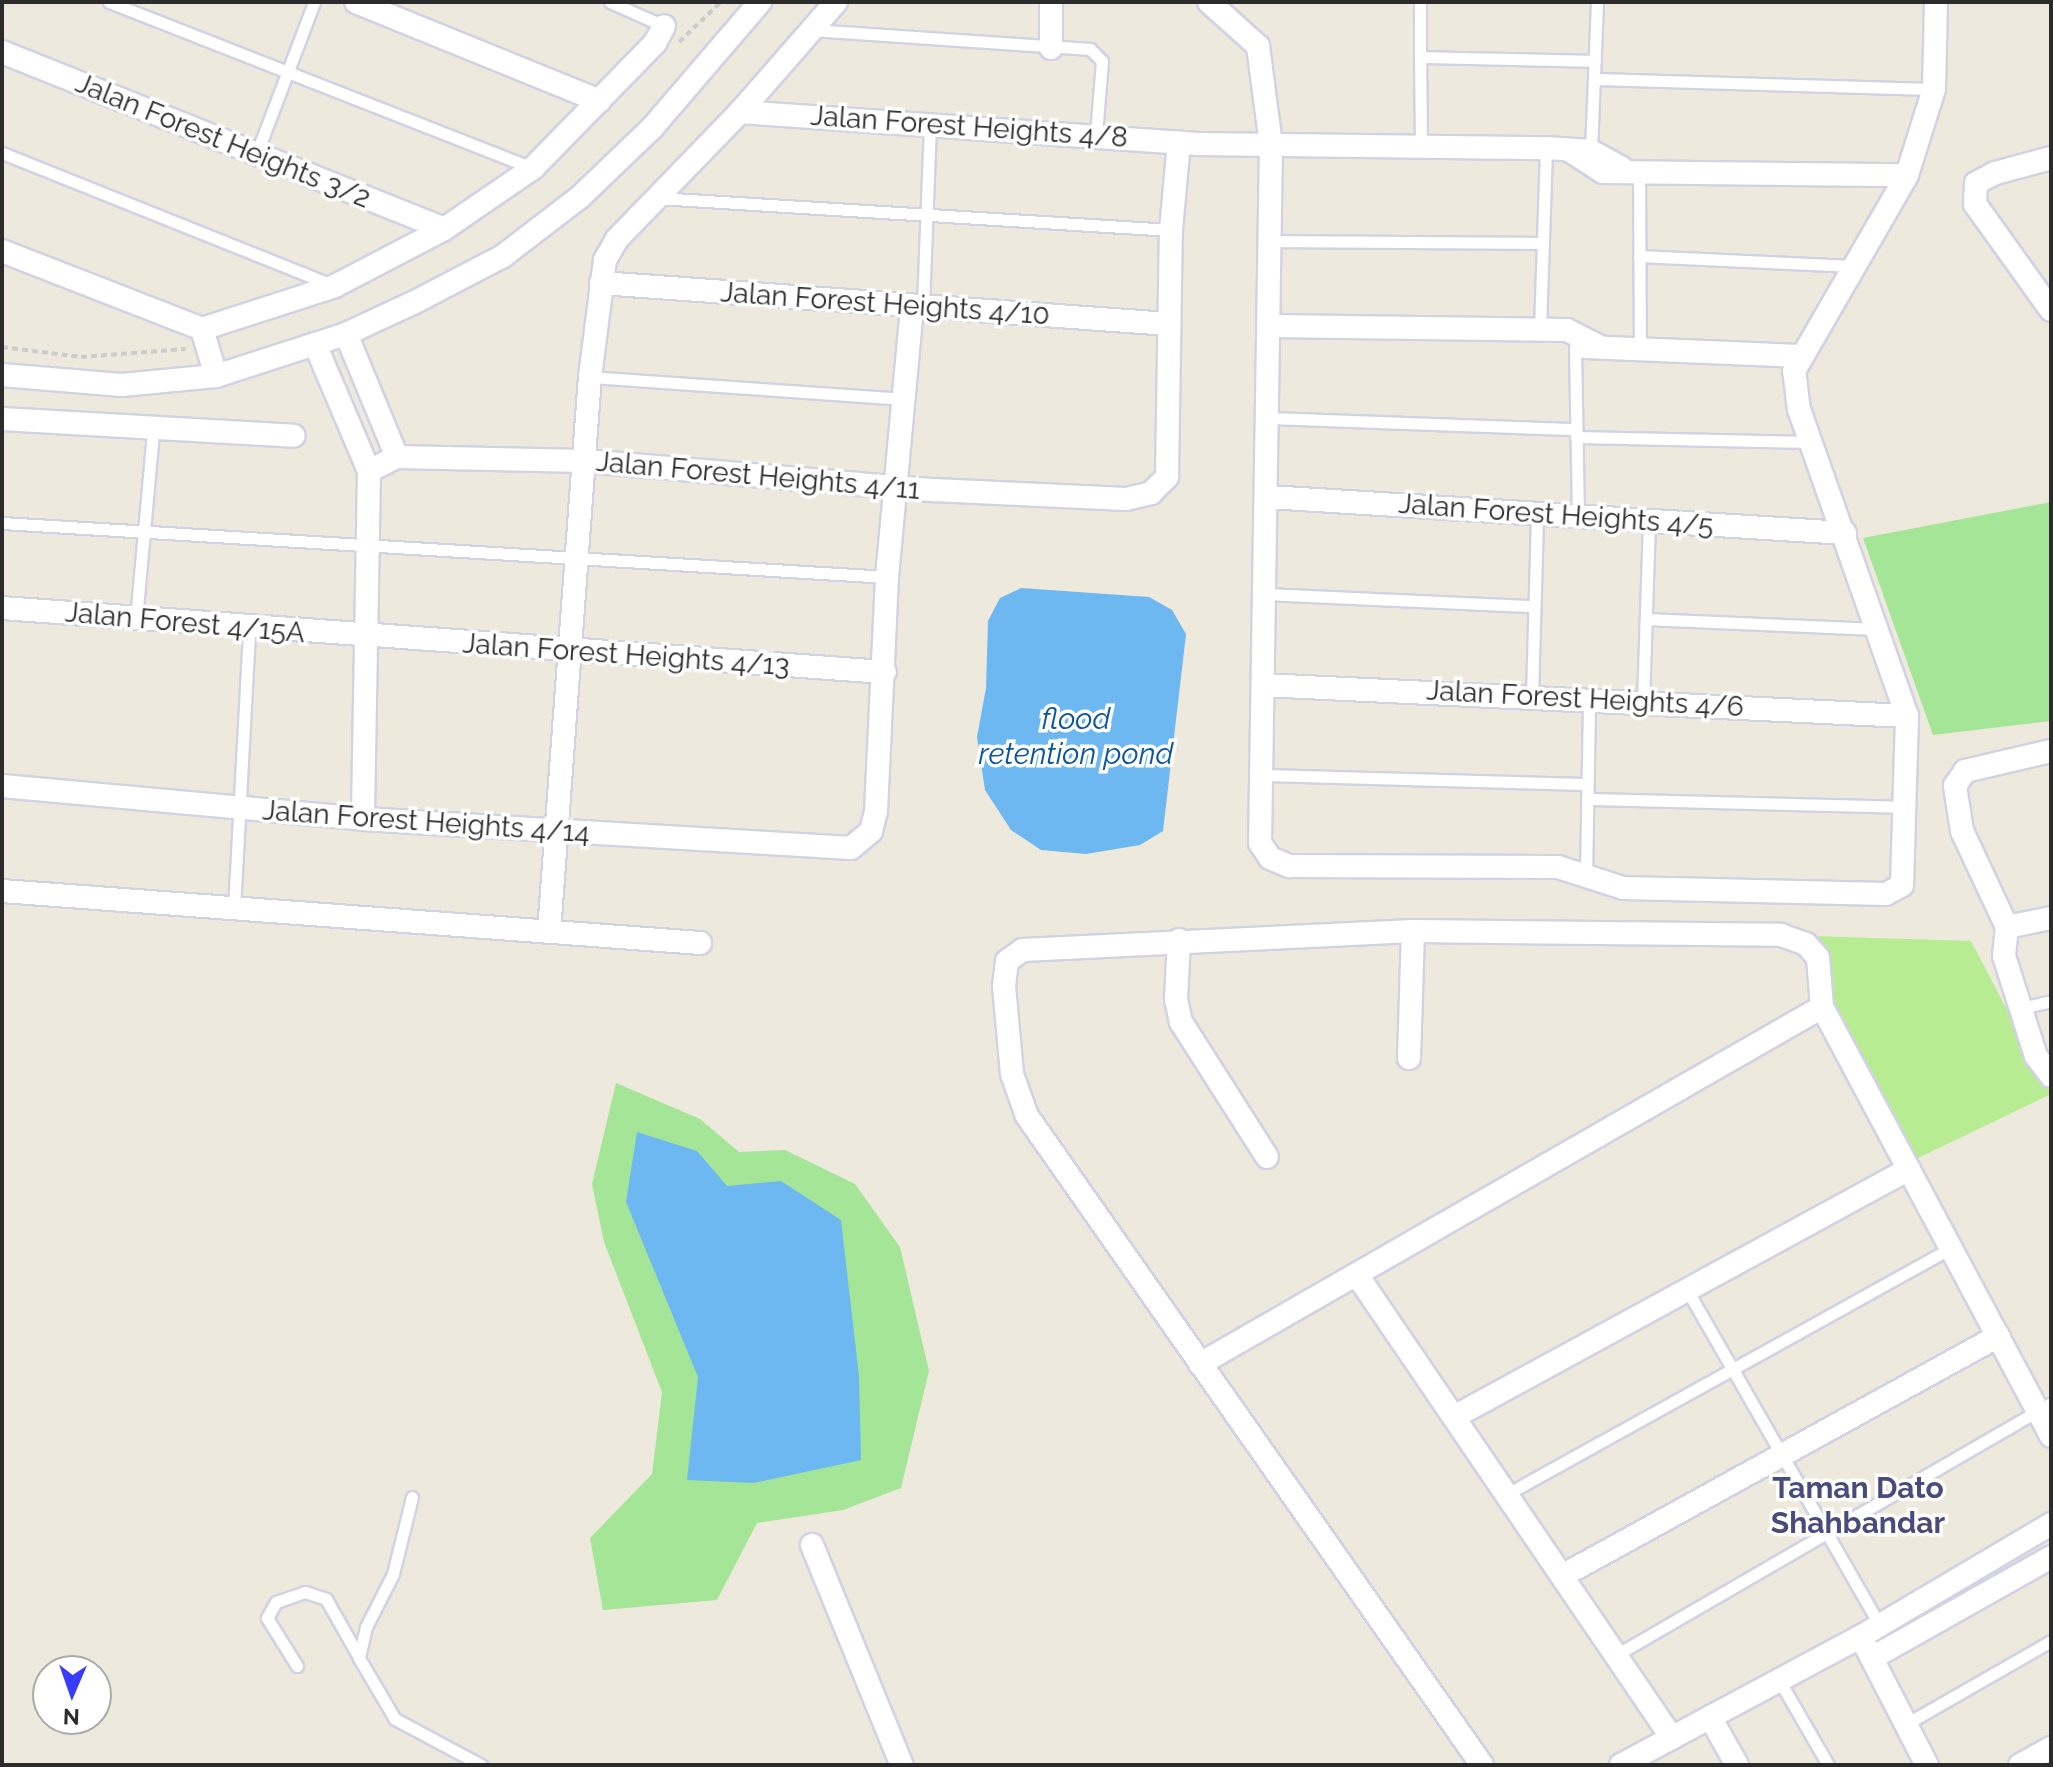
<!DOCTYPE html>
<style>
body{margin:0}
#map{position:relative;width:2053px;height:1767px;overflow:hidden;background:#ede9dc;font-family:Raleway,sans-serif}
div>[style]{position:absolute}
.green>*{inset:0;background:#a5e598}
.pitch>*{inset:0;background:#b7ec93}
.water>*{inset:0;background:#6db8f1}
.path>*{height:4px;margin-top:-2px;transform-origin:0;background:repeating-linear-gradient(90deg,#ccc 0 6px,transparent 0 10px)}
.roads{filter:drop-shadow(2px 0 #d2d2e4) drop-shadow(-2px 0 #d2d2e4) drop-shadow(0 2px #d2d2e4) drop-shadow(0 -2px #d2d2e4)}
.lane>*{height:11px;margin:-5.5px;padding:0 5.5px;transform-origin:5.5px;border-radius:5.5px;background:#fff}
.street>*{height:22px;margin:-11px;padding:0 11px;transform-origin:11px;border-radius:11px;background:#fff}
span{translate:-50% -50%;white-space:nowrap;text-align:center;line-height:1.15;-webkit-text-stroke:7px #fff;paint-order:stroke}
.street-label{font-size:28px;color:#2b2b2b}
.water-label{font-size:30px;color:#0a539f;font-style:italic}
.neighbourhood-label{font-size:30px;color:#4a4a7d;font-weight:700}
.frame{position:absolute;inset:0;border:4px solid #2b2b2b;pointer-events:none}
.north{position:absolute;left:32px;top:1655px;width:80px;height:80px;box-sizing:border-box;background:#fff;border:2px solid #aaa;border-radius:50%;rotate:182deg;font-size:22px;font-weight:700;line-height:32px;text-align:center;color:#2b2b2b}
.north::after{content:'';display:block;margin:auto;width:28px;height:36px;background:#393cfe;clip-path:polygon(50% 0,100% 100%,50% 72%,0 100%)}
</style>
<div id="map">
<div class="green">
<i style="clip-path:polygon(2051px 502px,2051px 721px,1933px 735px,1863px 538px)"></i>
<i style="clip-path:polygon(616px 1083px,700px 1119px,739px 1152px,785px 1150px,855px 1184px,900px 1247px,929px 1371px,901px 1488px,843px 1510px,757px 1523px,717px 1600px,603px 1610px,590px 1538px,652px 1474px,662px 1392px,604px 1242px,592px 1184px)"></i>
</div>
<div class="pitch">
<i style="clip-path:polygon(1810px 936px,1971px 941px,2051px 1094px,1916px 1159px,1831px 1005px)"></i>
</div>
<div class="water">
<i style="clip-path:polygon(1021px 588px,1149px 597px,1172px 610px,1186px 634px,1163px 831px,1140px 845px,1086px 854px,1041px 850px,1011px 830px,985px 790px,977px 737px,986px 688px,988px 621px,1000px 598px)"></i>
<i style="clip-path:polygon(637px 1132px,697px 1151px,727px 1186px,781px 1181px,841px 1220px,859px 1376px,861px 1460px,754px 1483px,687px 1480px,698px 1377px,626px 1202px)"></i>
</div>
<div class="path">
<i style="left:679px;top:42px;width:58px;rotate:-43.6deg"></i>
<i style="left:2px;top:347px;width:80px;rotate:7.2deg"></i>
<i style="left:81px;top:357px;width:105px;rotate:-4.4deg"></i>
</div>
<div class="roads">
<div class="lane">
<i style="left:109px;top:2px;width:455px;rotate:21.4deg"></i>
<i style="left:610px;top:2px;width:59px;rotate:24deg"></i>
<i style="left:812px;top:30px;width:279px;rotate:3.9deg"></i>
<i style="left:1090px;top:49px;width:17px;rotate:45deg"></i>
<i style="left:1102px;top:61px;width:73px;rotate:94.7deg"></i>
<i style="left:1420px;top:57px;width:55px;rotate:-90deg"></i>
<i style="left:1594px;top:79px;width:340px;rotate:1.7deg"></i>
<i style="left:1421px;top:146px;width:89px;rotate:-90.6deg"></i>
<i style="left:1420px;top:57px;width:175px;rotate:1.3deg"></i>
<i style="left:1591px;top:151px;width:149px;rotate:-87.7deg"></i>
<i style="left:2px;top:153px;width:355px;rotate:21.8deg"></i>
<i style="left:256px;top:155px;width:164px;rotate:-69.2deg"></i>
<i style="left:1639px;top:170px;width:179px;rotate:89.7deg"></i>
<i style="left:657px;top:198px;width:515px;rotate:3.56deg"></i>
<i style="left:1271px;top:241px;width:272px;rotate:0.4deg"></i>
<i style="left:1639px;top:256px;width:214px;rotate:2.7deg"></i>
<i style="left:923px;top:306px;width:182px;rotate:-87.8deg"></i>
<i style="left:1540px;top:330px;width:182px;rotate:-88.1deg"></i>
<i style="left:1575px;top:347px;width:169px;rotate:89deg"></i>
<i style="left:590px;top:377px;width:317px;rotate:4deg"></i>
<i style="left:1270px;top:418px;width:306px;rotate:2.1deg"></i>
<i style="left:1576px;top:437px;width:234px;rotate:1.2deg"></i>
<i style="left:2px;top:523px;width:887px;rotate:3.49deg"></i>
<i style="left:1265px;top:594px;width:269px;rotate:2.6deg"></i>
<i style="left:136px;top:619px;width:188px;rotate:-84.8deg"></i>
<i style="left:1646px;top:619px;width:231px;rotate:2.5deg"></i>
<i style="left:1532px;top:696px;width:182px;rotate:-88.4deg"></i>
<i style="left:1643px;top:702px;width:181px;rotate:-88.1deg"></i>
<i style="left:1262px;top:775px;width:325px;rotate:1.6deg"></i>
<i style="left:1587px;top:799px;width:318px;rotate:1.4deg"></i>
<i style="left:1586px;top:876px;width:177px;rotate:-89deg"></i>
<i style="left:234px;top:909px;width:280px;rotate:-86.9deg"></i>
<i style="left:2021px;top:1008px;width:31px;rotate:-13deg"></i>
<i style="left:1687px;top:1290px;width:387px;rotate:60.1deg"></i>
<i style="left:1507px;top:1494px;width:508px;rotate:-28.99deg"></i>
<i style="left:412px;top:1497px;width:79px;rotate:103.9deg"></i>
<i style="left:393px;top:1574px;width:59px;rotate:117deg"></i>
<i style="left:366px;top:1627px;width:32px;rotate:103deg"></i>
<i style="left:359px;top:1658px;width:71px;rotate:59.5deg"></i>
<i style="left:395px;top:1719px;width:98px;rotate:28.1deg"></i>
<i style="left:1616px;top:1655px;width:503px;rotate:-30.08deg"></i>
<i style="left:297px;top:1666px;width:57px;rotate:-122deg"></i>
<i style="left:267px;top:1618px;width:18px;rotate:-61deg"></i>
<i style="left:276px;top:1602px;width:31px;rotate:-19deg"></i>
<i style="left:305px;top:1592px;width:22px;rotate:18deg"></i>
<i style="left:326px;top:1599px;width:67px;rotate:60.4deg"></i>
<i style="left:1779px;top:1680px;width:98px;rotate:60deg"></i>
<i style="left:1906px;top:1724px;width:167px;rotate:-29.8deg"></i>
</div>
<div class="street">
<i style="left:356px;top:2px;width:263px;rotate:22.1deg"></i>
<i style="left:1209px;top:2px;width:66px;rotate:41.9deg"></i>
<i style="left:1258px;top:46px;width:100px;rotate:82.5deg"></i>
<i style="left:1271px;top:145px;width:698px;rotate:90.9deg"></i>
<i style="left:1260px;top:843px;width:18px;rotate:56deg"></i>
<i style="left:1270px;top:858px;width:21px;rotate:23deg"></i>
<i style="left:1289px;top:866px;width:269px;rotate:0.2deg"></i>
<i style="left:1558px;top:867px;width:68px;rotate:17.9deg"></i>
<i style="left:1623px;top:888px;width:263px;rotate:1.3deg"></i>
<i style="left:1886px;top:894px;width:18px;rotate:-29deg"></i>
<i style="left:1902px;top:885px;width:169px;rotate:-88.3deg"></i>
<i style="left:1907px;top:716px;width:324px;rotate:-109.4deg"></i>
<i style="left:1799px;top:410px;width:39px;rotate:-97deg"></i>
<i style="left:1794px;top:371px;width:226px;rotate:-60deg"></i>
<i style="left:1907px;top:175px;width:90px;rotate:-72.6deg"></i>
<i style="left:1934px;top:89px;width:87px;rotate:-88.7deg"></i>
<i style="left:1051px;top:48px;width:46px;rotate:-90deg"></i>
<i style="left:2px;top:52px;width:476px;rotate:21.8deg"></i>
<i style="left:740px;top:112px;width:459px;rotate:4deg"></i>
<i style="left:1198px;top:144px;width:348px;rotate:0.7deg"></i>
<i style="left:1546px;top:148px;width:45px;rotate:3.8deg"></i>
<i style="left:1591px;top:151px;width:35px;rotate:29deg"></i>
<i style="left:1569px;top:150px;width:40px;rotate:32.9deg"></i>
<i style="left:1603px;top:172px;width:304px;rotate:0.6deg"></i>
<i style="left:2051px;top:158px;width:58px;rotate:165deg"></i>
<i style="left:1995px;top:173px;width:21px;rotate:152deg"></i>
<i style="left:1976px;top:183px;width:21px;rotate:93deg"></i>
<i style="left:1975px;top:204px;width:130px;rotate:54.4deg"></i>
<i style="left:2px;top:251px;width:215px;rotate:21.3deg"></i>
<i style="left:601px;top:283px;width:569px;rotate:4.13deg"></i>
<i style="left:1272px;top:326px;width:295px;rotate:0.8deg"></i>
<i style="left:1567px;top:330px;width:36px;rotate:27deg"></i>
<i style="left:202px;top:329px;width:140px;rotate:-17.9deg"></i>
<i style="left:335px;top:286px;width:123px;rotate:-27.6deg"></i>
<i style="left:444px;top:229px;width:108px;rotate:-34.4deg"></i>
<i style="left:533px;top:168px;width:175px;rotate:-45.7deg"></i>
<i style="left:655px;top:43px;width:19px;rotate:-62deg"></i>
<i style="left:202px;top:329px;width:49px;rotate:73.4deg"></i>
<i style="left:346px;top:334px;width:133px;rotate:67.5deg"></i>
<i style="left:315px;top:344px;width:138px;rotate:67deg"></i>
<i style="left:369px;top:471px;width:348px;rotate:91deg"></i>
<i style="left:1585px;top:347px;width:215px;rotate:2.4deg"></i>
<i style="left:2px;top:375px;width:120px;rotate:4.8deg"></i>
<i style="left:122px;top:385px;width:94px;rotate:-5.5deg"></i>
<i style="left:216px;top:376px;width:137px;rotate:-17.9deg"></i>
<i style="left:346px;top:334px;width:76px;rotate:-24.9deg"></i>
<i style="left:415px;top:302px;width:99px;rotate:-27.6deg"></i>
<i style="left:503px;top:256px;width:97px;rotate:-37.5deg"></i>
<i style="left:580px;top:197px;width:100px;rotate:-43.8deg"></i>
<i style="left:652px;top:128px;width:166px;rotate:-49.4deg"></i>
<i style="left:2px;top:419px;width:292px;rotate:3.3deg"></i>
<i style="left:369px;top:471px;width:31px;rotate:-27deg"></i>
<i style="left:397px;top:457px;width:188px;rotate:1.2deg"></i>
<i style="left:585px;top:461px;width:350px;rotate:4.8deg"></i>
<i style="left:934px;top:490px;width:192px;rotate:2.7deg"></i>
<i style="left:1126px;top:499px;width:26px;rotate:-13deg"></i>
<i style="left:1151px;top:493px;width:23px;rotate:-45deg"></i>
<i style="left:1167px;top:477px;width:247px;rotate:-89.1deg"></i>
<i style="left:1171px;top:230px;width:88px;rotate:-84.8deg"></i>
<i style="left:1268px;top:497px;width:578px;rotate:3.57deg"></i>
<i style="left:2px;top:608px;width:885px;rotate:4.15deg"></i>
<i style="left:1263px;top:685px;width:645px;rotate:2.76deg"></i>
<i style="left:2px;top:786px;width:363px;rotate:5.2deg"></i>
<i style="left:363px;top:819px;width:489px;rotate:3.4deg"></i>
<i style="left:851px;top:848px;width:26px;rotate:-40deg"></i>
<i style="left:871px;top:831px;width:21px;rotate:-76deg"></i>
<i style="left:876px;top:811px;width:234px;rotate:-87.3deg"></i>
<i style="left:887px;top:577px;width:273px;rotate:-84.7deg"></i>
<i style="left:2px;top:891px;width:700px;rotate:4.26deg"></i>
<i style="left:2007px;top:927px;width:106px;rotate:-115.1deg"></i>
<i style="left:1962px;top:831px;width:46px;rotate:-98.8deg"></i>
<i style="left:1955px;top:786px;width:18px;rotate:-56deg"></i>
<i style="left:1965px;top:771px;width:88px;rotate:-13.1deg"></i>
<i style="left:2007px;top:927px;width:29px;rotate:96deg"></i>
<i style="left:2004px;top:956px;width:105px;rotate:72.3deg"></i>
<i style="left:2036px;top:1056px;width:25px;rotate:53deg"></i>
<i style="left:2007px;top:927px;width:45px;rotate:-11.6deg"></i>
<i style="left:549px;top:932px;width:557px;rotate:-85.78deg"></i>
<i style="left:590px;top:377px;width:118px;rotate:-82.7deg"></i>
<i style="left:605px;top:260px;width:24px;rotate:-60deg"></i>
<i style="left:617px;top:239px;width:177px;rotate:-45.9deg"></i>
<i style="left:740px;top:112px;width:146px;rotate:-48.9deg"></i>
<i style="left:1179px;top:940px;width:59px;rotate:92.9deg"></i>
<i style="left:1176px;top:999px;width:24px;rotate:78deg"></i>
<i style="left:1181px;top:1022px;width:160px;rotate:57.5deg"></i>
<i style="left:1409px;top:1058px;width:127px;rotate:-88.2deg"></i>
<i style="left:1357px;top:1275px;width:560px;rotate:55.77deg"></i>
<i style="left:1200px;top:1364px;width:717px;rotate:-29.85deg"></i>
<i style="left:1454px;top:1417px;width:518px;rotate:-28.59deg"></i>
<i style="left:812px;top:1545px;width:238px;rotate:67.8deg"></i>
<i style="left:1562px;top:1576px;width:498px;rotate:-28.8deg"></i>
<i style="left:1865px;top:1645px;width:135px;rotate:62.7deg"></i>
<i style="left:1872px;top:1658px;width:206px;rotate:-29.4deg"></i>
<i style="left:1710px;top:1717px;width:55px;rotate:60.6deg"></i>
<i style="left:1482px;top:1765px;width:793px;rotate:-125.03deg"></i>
<i style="left:1027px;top:1116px;width:45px;rotate:-109.7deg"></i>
<i style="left:1012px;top:1074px;width:88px;rotate:-95.2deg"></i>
<i style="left:1004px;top:986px;width:25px;rotate:-83deg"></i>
<i style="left:1007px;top:961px;width:19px;rotate:-35deg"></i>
<i style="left:1023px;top:950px;width:390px;rotate:-2.8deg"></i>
<i style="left:1413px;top:931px;width:368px;rotate:0.6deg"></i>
<i style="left:1781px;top:935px;width:27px;rotate:20deg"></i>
<i style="left:1806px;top:944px;width:18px;rotate:49deg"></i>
<i style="left:1818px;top:958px;width:49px;rotate:85.3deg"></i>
<i style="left:1822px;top:1007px;width:486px;rotate:61.9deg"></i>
<i style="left:1621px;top:1765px;width:271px;rotate:-28.2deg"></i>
<i style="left:1860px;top:1637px;width:222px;rotate:-30.6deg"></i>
<i style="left:2020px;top:1765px;width:35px;rotate:-29deg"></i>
</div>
</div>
<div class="street-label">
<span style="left:969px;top:127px;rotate:4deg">Jalan Forest Heights 4/8</span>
<span style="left:223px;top:141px;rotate:22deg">Jalan Forest Heights 3/2</span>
<span style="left:885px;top:304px;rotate:4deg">Jalan Forest Heights 4/10</span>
<span style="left:758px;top:476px;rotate:5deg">Jalan Forest Heights 4/11</span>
<span style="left:1556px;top:515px;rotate:4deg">Jalan Forest Heights 4/5</span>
<span style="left:185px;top:623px;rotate:5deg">Jalan Forest 4/15A</span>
<span style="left:626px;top:655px;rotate:4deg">Jalan Forest Heights 4/13</span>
<span style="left:1585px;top:699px;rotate:3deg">Jalan Forest Heights 4/6</span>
<span style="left:426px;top:822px;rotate:4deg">Jalan Forest Heights 4/14</span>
</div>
<div class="water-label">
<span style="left:1076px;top:736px">flood<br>retention pond</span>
</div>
<div class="neighbourhood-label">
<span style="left:1858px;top:1505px">Taman Dato<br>Shahbandar</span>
</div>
<div class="frame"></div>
<div class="north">N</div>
</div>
